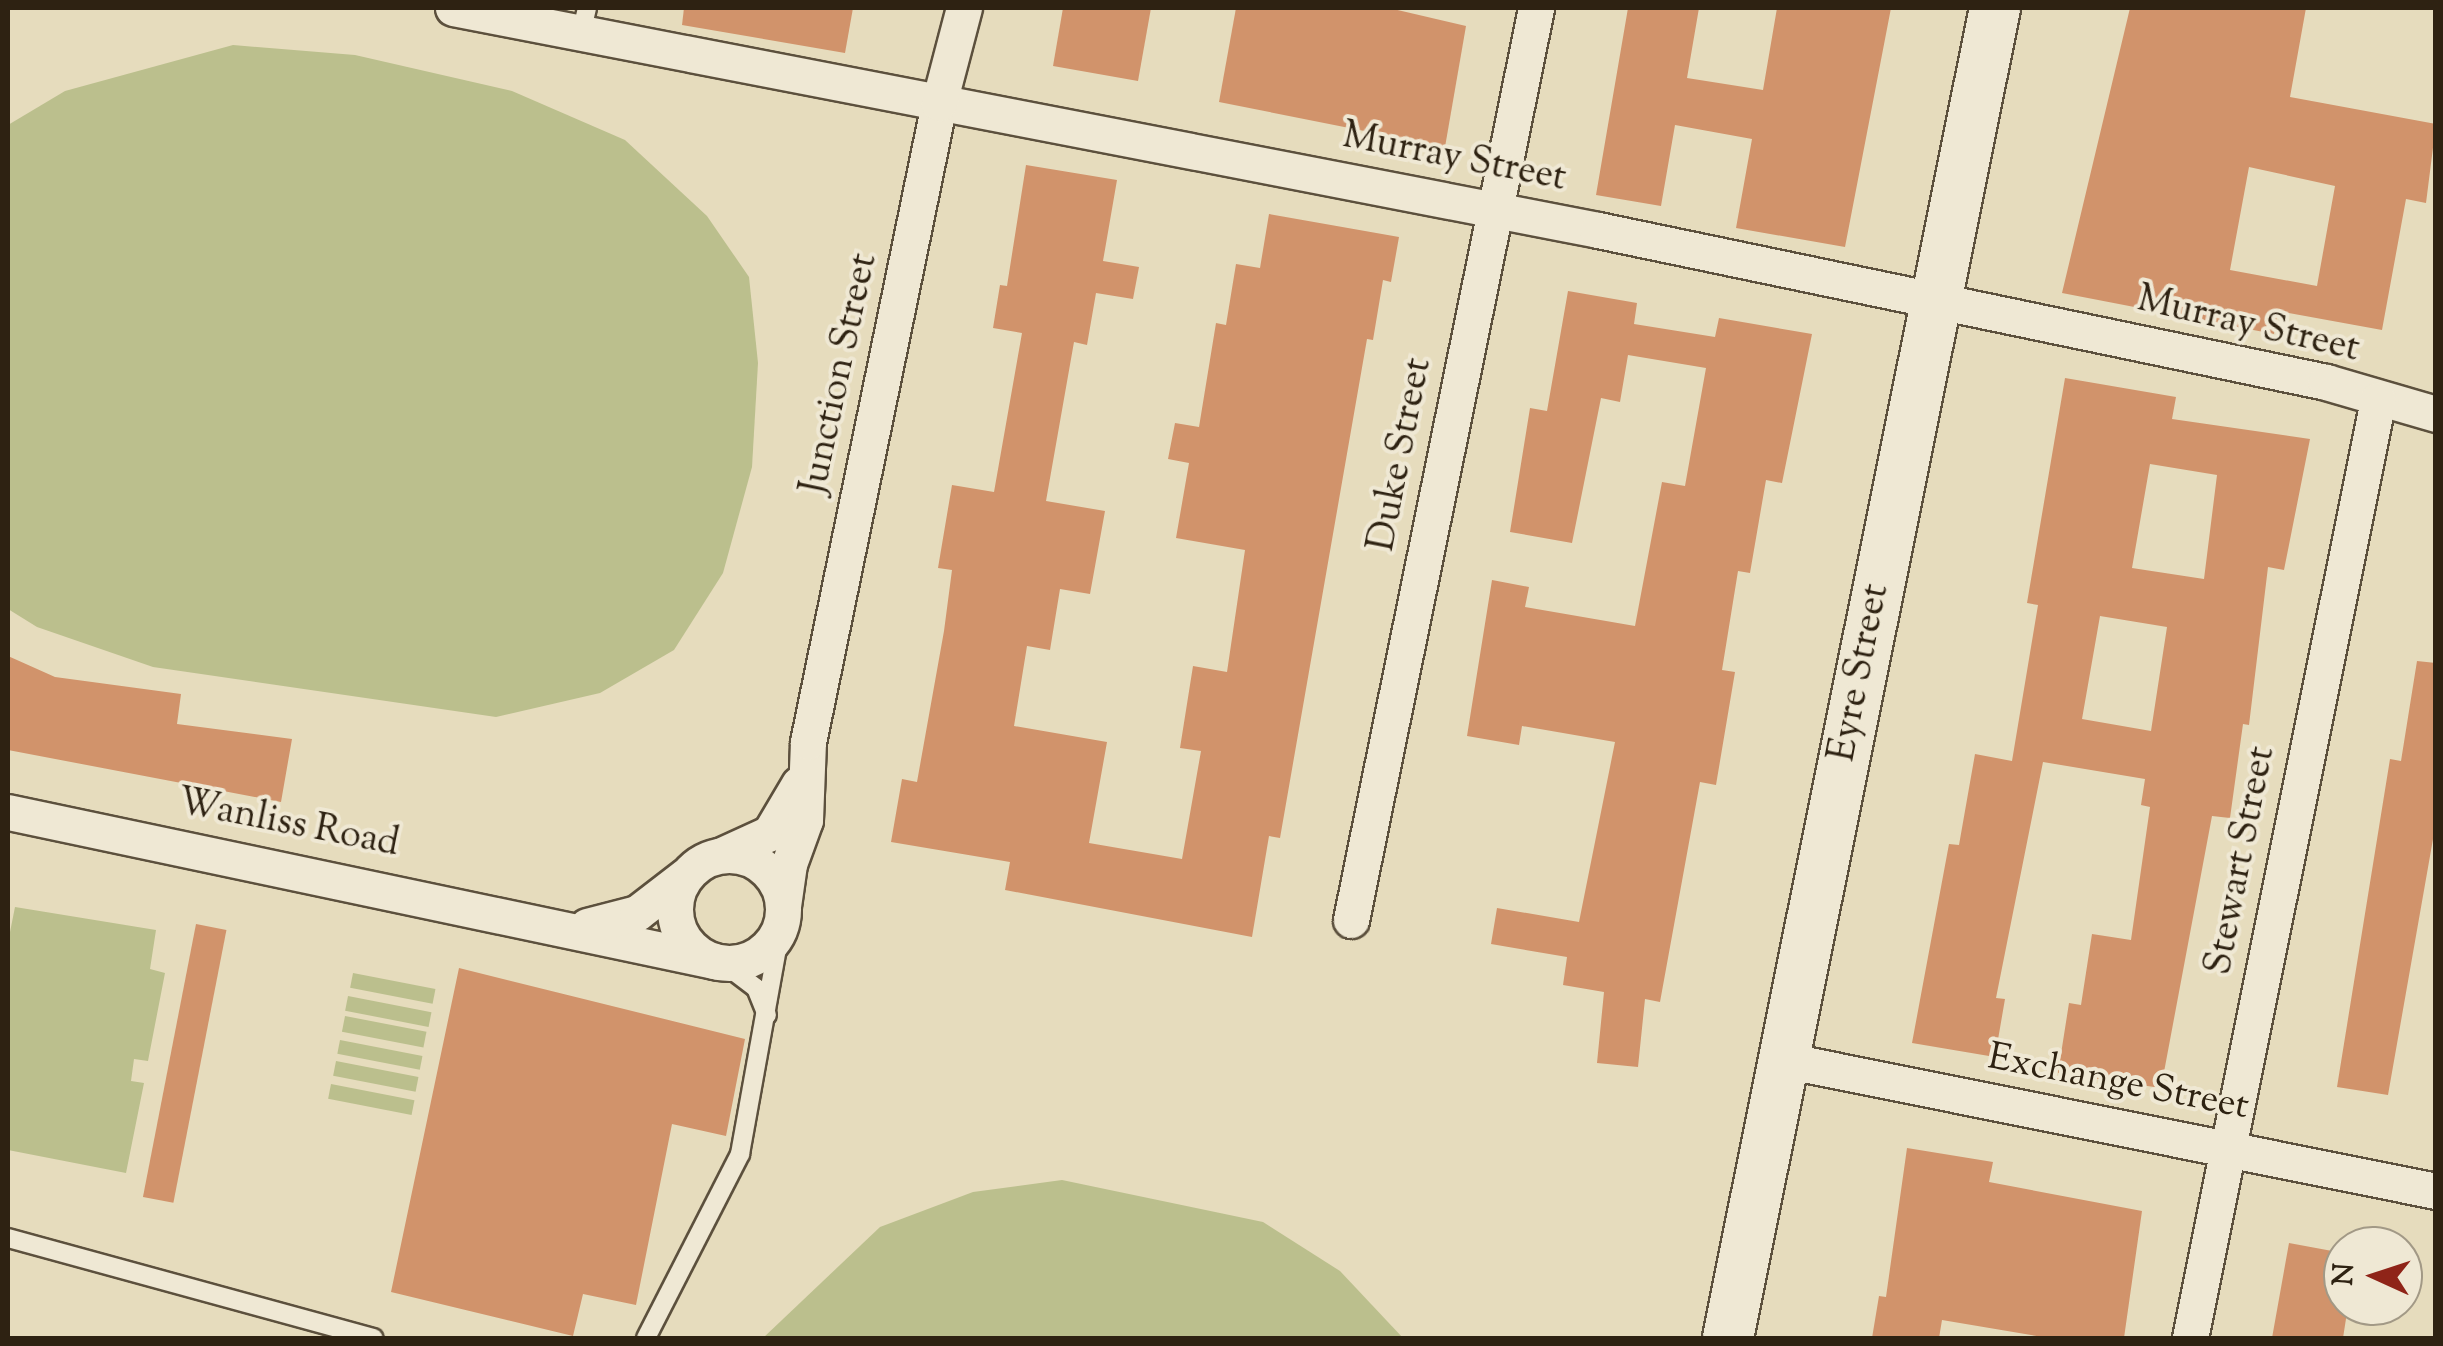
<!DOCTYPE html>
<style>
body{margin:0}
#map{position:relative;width:2443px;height:1346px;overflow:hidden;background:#e6dcbd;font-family:"Sorts Mill Goudy",serif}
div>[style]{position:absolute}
.green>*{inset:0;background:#bbbf8d;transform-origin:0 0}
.building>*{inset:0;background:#d1936b;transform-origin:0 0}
.roads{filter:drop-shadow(2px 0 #5c503d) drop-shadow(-2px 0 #5c503d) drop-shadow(0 2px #5c503d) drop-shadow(0 -2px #5c503d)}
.service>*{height:18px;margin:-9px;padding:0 9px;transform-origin:9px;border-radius:9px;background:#efe8d4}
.minor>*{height:35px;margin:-17.5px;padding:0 17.5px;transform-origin:17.5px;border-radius:17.5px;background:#efe8d4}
.minor>.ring{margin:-17.5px;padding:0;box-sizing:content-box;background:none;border:35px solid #efe8d4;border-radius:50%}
.secondary>*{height:50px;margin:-25px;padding:0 25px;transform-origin:25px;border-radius:25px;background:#efe8d4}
span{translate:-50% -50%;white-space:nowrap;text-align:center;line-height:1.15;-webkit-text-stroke:8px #efe8d4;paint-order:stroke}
.street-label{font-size:38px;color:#2e2212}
.frame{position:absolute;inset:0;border:10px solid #2e2212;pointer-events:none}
.north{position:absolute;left:2323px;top:1226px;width:100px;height:100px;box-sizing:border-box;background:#efe8d4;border:2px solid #a29986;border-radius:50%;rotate:273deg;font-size:28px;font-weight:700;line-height:40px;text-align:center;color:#2e2212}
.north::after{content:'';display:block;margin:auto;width:35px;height:45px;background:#8f2418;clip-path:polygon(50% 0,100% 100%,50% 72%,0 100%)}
</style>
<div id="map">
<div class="green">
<i style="clip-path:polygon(233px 45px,355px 55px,512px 91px,625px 140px,707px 216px,749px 277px,758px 363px,752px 467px,723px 573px,674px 650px,600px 693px,496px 717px,153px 667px,37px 627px,8px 609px,8px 125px,65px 91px)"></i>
<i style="clip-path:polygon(15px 907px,156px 930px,150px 969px,165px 973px,148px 1061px,134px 1059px,131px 1081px,144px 1083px,126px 1173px,8px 1150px,8px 942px)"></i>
<i style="left:353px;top:973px;width:84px;height:15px;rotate:11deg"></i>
<i style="left:348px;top:996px;width:85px;height:15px;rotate:11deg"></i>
<i style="left:345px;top:1016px;width:83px;height:16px;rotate:11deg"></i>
<i style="left:340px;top:1040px;width:84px;height:14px;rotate:11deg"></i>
<i style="left:336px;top:1061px;width:84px;height:15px;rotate:11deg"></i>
<i style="left:331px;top:1084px;width:85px;height:15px;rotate:11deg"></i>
<i style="clip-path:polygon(1062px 1180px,1263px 1222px,1340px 1271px,1403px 1338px,763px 1338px,880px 1227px,973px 1192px)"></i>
</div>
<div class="building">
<i style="clip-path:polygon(684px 8px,853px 8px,845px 53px,682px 25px)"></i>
<i style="clip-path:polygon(1063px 8px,1151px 8px,1138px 81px,1053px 66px)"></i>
<i style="clip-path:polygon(1236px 8px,1389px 8px,1466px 26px,1445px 147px,1219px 102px)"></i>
<i style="clip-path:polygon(1628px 8px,1699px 8px,1687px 78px,1763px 90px,1777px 8px,1891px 8px,1845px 247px,1736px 228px,1752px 139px,1675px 125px,1661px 206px,1596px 195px)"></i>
<i style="clip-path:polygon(evenodd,2130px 8px,2306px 8px,2290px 97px,2436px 124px,2426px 203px,2406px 199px,2382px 330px,2278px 311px,2274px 334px,2062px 293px,2130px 8px,2249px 167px,2335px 186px,2317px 286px,2230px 270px,2249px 167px)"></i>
<i style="clip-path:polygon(1026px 165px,1117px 180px,1103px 261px,1139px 267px,1133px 299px,1096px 293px,1087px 345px,1074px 342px,1046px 501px,1105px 511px,1090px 594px,1060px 589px,1050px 650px,1027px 646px,1014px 726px,1107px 742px,1089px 843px,1182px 859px,1201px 751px,1180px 748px,1193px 666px,1227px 672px,1245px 550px,1176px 538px,1189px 463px,1168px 459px,1175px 423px,1199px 427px,1216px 323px,1226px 325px,1236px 264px,1260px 268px,1269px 214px,1399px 237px,1391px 282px,1383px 280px,1373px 340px,1367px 339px,1280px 838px,1269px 836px,1252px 937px,1005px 890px,1010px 862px,891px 842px,902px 779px,917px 782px,944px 631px,952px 570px,938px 568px,952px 485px,994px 492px,1022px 333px,993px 328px,1000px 285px,1007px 286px)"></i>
<i style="clip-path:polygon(1568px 291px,1637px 303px,1634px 324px,1715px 337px,1719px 318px,1812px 334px,1782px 483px,1766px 480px,1750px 573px,1738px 571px,1722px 670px,1735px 672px,1716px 785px,1700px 782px,1660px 1002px,1645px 999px,1638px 1067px,1597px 1063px,1604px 992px,1563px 985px,1567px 957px,1491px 944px,1497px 908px,1579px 922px,1615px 742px,1522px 726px,1519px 745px,1467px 736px,1492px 580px,1529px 587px,1525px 607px,1635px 626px,1662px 482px,1685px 486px,1706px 368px,1628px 355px,1620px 402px,1601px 398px,1572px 543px,1510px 532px,1530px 408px,1547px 411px)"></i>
<i style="clip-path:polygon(evenodd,2065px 378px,2176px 397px,2172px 419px,2310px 439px,2284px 570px,2268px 567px,2249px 725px,2243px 724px,2230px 818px,2212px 816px,2161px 1088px,2058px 1073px,2069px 1003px,2081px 1005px,2092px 934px,2131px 940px,2150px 807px,2141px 805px,2145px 779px,2043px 762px,1996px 998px,2005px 999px,1995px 1057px,1912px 1043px,1949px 844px,1959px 845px,1975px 754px,2012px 761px,2038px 605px,2027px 603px,2065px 378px,2150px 464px,2217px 475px,2204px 579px,2132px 568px,2150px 464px,2065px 378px,2100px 616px,2167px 627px,2151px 731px,2082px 719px,2100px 616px)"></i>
<i style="clip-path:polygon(8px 656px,55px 677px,181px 694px,177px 724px,292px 739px,281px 802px,8px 750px)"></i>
<i style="clip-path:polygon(2417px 661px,2436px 663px,2436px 822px,2388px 1095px,2337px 1087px,2390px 759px,2401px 761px)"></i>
<i style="left:196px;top:924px;width:31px;height:278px;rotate:11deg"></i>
<i style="clip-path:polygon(459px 968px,745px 1039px,726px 1136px,672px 1124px,636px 1305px,583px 1294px,573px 1336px,391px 1292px)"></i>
<i style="clip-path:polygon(1907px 1148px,1993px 1162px,1989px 1182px,2142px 1211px,2124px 1338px,2049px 1338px,1942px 1320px,1939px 1338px,1872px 1338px,1879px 1296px,1886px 1297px)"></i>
<i style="clip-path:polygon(2289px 1243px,2343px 1253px,2343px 1306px,2348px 1306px,2343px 1338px,2272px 1338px)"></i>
</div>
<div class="roads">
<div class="service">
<i style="left:581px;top:34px;width:27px;rotate:-77deg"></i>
<i style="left:723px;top:963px;width:41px;rotate:37.1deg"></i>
<i style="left:756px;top:988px;width:29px;rotate:68deg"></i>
<i style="left:8px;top:1238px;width:379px;rotate:15.3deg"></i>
<i style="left:646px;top:1338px;width:207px;rotate:-62.9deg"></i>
<i style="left:740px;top:1154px;width:242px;rotate:-79.8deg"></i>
</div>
<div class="minor">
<i style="left:453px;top:8px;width:1166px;rotate:10.97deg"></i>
<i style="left:1598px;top:230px;width:744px;rotate:11.79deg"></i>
<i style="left:2326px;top:382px;width:115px;rotate:16.2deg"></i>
<i style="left:8px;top:812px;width:722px;rotate:11.92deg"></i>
<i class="ring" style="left:675px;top:855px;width:73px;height:73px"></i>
<i style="left:722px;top:855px;width:53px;rotate:-24.6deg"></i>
<i style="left:770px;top:833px;width:57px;rotate:-59.4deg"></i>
<i style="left:783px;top:906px;width:42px;rotate:-81.9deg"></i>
<i style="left:789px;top:864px;width:47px;rotate:-70deg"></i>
<i style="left:805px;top:820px;width:78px;rotate:-87.8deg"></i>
<i style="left:808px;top:742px;width:652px;rotate:-78.41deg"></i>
<i style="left:939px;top:103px;width:98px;rotate:-75.3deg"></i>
<i style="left:1351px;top:920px;width:931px;rotate:-78.53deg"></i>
<i style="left:587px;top:926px;width:52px;rotate:-14.6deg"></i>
<i style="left:637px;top:913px;width:61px;rotate:-37.6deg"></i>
<i style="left:1784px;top:1060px;width:665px;rotate:11.36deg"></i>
<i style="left:2190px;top:1338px;width:957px;rotate:-78.67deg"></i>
</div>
<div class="secondary">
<i style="left:1728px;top:1338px;width:1357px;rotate:-78.65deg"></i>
</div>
</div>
<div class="street-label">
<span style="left:1454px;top:159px;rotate:11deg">Murray Street</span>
<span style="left:2248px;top:326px;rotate:13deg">Murray Street</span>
<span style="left:841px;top:374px;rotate:-78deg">Junction Street</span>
<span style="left:1402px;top:455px;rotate:-79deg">Duke Street</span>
<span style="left:1861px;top:673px;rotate:-79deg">Eyre Street</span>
<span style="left:288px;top:825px;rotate:11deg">Wanliss Road</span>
<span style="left:2242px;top:861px;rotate:-79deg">Stewart Street</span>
<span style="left:2118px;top:1084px;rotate:11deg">Exchange Street</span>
</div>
<div class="frame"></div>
<div class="north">N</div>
</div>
